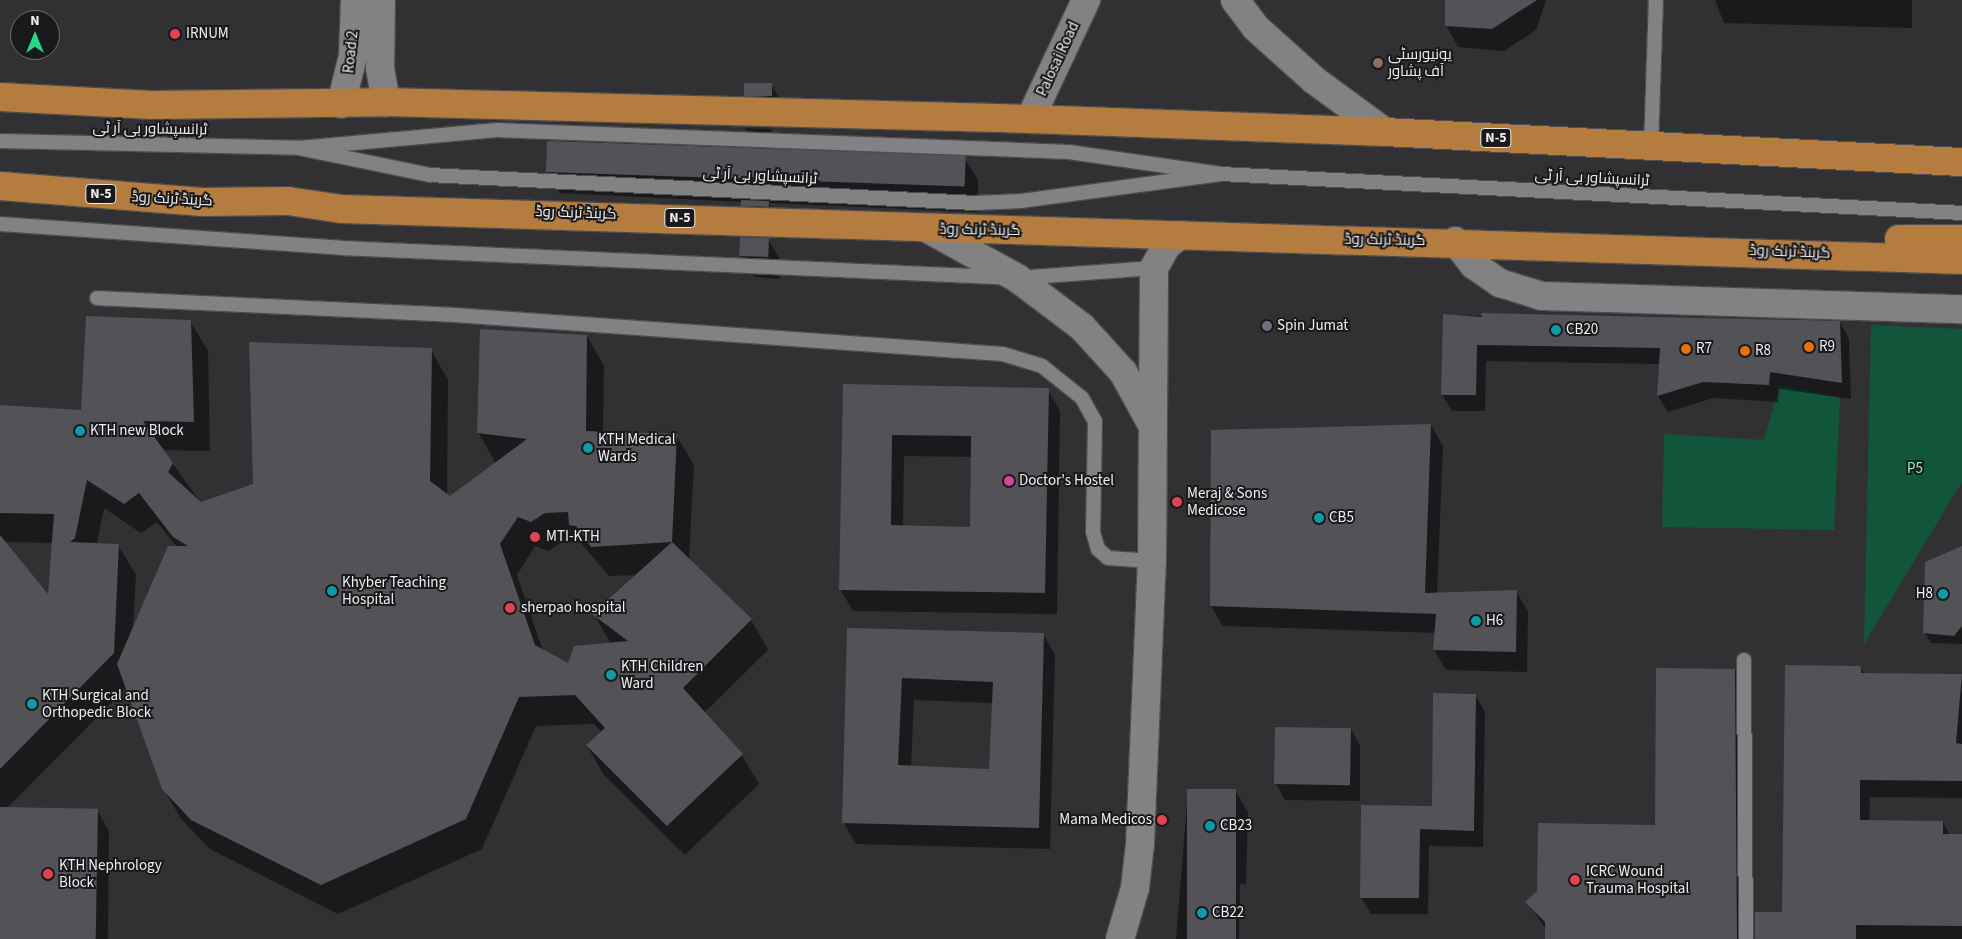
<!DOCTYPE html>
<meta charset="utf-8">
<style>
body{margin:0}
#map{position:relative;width:1962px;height:939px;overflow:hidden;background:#313033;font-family:"Source Sans 3",Cairo,sans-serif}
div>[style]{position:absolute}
.green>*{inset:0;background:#11563b}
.shadow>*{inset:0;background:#0007}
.building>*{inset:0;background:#535256;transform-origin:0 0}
.roads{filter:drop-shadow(1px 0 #4d4c4e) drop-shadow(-1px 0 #4d4c4e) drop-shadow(0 1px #4d4c4e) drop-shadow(0 -1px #4d4c4e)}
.service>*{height:14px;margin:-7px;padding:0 7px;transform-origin:7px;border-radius:7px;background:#828184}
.minor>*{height:28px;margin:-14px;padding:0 14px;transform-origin:14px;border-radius:14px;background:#828184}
.tertiary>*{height:28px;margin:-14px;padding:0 14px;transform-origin:14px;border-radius:14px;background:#828184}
.trunk>*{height:28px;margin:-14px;padding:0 14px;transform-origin:14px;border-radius:14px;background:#b47c3e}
.dots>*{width:14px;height:14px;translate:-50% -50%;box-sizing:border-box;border:2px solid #19181a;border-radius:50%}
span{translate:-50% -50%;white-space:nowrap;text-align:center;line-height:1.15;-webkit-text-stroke:4px #19181a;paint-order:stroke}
.shield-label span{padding:1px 4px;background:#19181a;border:1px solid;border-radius:4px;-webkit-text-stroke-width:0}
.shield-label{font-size:14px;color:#f0eff1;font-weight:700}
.poi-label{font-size:15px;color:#f0eff1}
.left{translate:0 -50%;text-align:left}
.right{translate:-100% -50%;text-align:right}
.street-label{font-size:15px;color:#f0eff1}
.park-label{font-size:15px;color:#8cf3c2}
.north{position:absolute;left:10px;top:10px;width:50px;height:50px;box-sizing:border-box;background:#19181a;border:1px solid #6f6e70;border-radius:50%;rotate:0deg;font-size:14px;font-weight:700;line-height:20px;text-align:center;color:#f0eff1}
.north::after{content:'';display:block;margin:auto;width:18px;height:22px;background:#26d886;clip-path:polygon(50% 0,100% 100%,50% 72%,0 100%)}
</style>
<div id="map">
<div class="green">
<i style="clip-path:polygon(1871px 325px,1962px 329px,1962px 482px,1864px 644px)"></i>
<i style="clip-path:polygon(1780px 385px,1840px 398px,1834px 530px,1662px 527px,1664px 434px,1764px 440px)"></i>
</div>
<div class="shadow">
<i style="clip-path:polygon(1447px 0,1546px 0,1536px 30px,1504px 51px,1458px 47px,1446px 25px)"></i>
<i style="clip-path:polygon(1715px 0,1912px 0,1912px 28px,1724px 23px)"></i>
<i style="clip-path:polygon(771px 84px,784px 106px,758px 117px,745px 96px)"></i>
<i style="clip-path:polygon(745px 128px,771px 129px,783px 151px,965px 159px,978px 180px,978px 212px,768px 203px,781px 224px,755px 227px,742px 202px,559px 193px,547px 172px,756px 150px)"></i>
<i style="clip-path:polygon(768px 239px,781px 261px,780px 279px,754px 277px,741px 256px)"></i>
<i style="clip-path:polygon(1445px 315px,1840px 322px,1849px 339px,1851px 399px,1779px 389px,1778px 402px,1713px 398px,1668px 412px,1658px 396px,1660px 364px,1486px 361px,1485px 411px,1452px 411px,1442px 394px)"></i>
<i style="clip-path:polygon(evenodd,190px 321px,208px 351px,210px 451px,163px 450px,201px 503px,255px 485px,431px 350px,448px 380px,447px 495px,450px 497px,496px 464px,478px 432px,587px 336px,604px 366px,603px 432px,676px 435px,694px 465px,689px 560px,751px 620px,768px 650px,704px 713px,742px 755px,759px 784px,685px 855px,604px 775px,587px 746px,602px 733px,594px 724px,536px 726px,482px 849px,338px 914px,210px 849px,181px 819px,163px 788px,127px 687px,7px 808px,97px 810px,109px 831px,108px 939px,0 939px,0 406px,82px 411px,190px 321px,104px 508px,141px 533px,157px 522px,177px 547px,133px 630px,136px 575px,118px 545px,97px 544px,104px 508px,190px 321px,4px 542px,53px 543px,49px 597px,4px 542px,190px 321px,562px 542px,580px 542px,609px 576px,638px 575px,594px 614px,611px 644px,569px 665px,543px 651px,517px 575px,535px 546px,548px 551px,562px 542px)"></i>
<i style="clip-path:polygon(evenodd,845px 385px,1048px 390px,1060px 411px,1057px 614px,853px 611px,840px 589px,845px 385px,904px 456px,972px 457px,971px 528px,903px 527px,904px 456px)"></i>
<i style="clip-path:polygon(1431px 425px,1443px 446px,1437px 594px,1516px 591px,1528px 612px,1527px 672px,1446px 670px,1434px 650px,1436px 633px,1223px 626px,1211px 606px)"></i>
<i style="clip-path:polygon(1962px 547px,1962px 644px,1931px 643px,1924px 632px)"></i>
<i style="clip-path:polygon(evenodd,848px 629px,1043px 634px,1055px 655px,1050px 849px,856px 844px,844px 823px,848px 629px,914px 700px,993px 703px,991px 770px,911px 767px,914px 700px)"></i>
<i style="clip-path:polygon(1861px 667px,1864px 674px,1962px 675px,1962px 798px,1870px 797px,1869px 821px,1943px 822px,1950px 835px,1962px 835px,1962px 939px,1756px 939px,1783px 913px)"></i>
<i style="clip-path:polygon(1735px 670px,1745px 688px,1745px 939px,1546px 939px,1546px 929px,1527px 902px,1656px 826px)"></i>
<i style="clip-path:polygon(1475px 695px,1485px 712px,1483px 847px,1429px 846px,1428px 914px,1371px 914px,1361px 897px,1433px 807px)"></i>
<i style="clip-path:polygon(1351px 729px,1360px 746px,1360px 801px,1285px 800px,1276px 784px)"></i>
<i style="clip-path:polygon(1188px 790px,1235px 790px,1248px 812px,1246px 884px,1240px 884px,1239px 939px,1176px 939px)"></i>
</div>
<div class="building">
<i style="clip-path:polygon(1445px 0,1537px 0,1492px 29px,1445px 26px)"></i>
<i style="left:744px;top:83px;width:28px;height:13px"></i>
<i style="left:547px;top:141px;width:419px;height:31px;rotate:2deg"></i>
<i style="left:741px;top:200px;width:28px;height:6px;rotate:2deg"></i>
<i style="left:740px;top:237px;width:29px;height:19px;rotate:2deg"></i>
<i style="clip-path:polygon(1481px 313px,1840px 321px,1842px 383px,1770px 372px,1769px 385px,1703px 382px,1657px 396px,1660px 348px,1477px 345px,1476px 395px,1441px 395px,1443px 314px,1482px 317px)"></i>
<i style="clip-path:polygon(evenodd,86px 316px,191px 320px,194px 422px,143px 421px,173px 463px,168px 472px,201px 502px,253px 484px,249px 342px,432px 348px,430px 481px,450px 496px,527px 439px,477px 433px,480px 329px,587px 335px,586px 431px,677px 434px,672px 542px,752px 619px,683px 688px,743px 754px,667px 826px,586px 745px,605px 728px,575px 695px,519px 697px,466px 819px,321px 885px,191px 820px,162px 789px,117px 664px,168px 546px,188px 546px,173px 537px,139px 493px,124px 504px,87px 480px,75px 538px,70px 542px,119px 544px,114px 653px,0 769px,0 535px,48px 594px,54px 514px,0 513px,0 405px,81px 410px,86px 316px,568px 512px,569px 525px,576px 526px,591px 547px,672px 542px,592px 614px,628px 641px,574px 646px,568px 663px,535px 645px,500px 544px,518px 517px,531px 522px,545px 513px,568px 512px)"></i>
<i style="clip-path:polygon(evenodd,843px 384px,1049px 388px,1045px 593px,839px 590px,843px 384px,892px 435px,971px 436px,970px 527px,891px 525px,892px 435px)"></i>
<i style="clip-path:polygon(1431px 424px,1425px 593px,1517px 590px,1516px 652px,1433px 650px,1436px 614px,1210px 606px,1211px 430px)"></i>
<i style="clip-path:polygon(1962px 546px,1962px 626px,1954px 636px,1923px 633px,1925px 562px)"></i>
<i style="clip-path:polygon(evenodd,847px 628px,1044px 633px,1039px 828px,842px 823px,847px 628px,902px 678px,993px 682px,989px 769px,898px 765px,902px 678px)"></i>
<i style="clip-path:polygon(1785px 665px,1861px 666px,1861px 673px,1962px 674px,1956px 743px,1962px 744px,1962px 781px,1860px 780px,1860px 820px,1943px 821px,1943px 834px,1962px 834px,1962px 926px,1856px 925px,1856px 939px,1755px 939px,1755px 912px,1782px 912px)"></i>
<i style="clip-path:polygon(1656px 668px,1735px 669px,1737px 939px,1545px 939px,1545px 922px,1525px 902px,1537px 891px,1538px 823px,1655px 825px)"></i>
<i style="clip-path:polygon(1433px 693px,1476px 694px,1474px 831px,1420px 829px,1419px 898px,1360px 898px,1361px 805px,1432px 806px)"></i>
<i style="left:1275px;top:727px;width:76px;height:57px;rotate:1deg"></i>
<i style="left:1187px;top:789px;width:49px;height:150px"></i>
<i style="left:0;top:807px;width:98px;height:132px;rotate:1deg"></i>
</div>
<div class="roads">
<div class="service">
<i style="left:0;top:141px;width:299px;rotate:1.3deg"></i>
<i style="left:299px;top:148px;width:199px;rotate:-5.2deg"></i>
<i style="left:497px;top:130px;width:572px;rotate:2.2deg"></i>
<i style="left:1069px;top:152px;width:154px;rotate:8.2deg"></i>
<i style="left:1221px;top:174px;width:201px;rotate:172.3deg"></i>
<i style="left:1022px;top:201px;width:47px;rotate:177.6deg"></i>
<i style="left:975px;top:203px;width:546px;rotate:-177.06deg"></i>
<i style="left:430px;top:175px;width:134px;rotate:-168.4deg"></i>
<i style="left:1651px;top:148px;width:148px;rotate:-88.1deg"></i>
<i style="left:1221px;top:174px;width:742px;rotate:3.01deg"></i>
<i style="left:0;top:224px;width:342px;rotate:4deg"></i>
<i style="left:341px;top:248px;width:677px;rotate:2.54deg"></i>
<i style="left:1017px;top:278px;width:137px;rotate:-4.2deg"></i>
<i style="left:97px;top:298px;width:358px;rotate:2.7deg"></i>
<i style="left:455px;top:315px;width:549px;rotate:4.07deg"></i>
<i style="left:1003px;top:354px;width:41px;rotate:17.1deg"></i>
<i style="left:1042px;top:366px;width:51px;rotate:38.7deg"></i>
<i style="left:1082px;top:398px;width:26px;rotate:61deg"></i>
<i style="left:1095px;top:421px;width:111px;rotate:91deg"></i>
<i style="left:1093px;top:532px;width:18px;rotate:74deg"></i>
<i style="left:1098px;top:549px;width:13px;rotate:42deg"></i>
<i style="left:1108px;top:558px;width:44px;rotate:3.9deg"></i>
<i style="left:1744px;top:660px;width:279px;rotate:89.6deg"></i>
</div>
<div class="minor">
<i style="left:1455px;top:241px;width:31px;rotate:52deg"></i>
<i style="left:1474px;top:265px;width:32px;rotate:35deg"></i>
<i style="left:1500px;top:283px;width:44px;rotate:17.2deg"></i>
<i style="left:1542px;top:296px;width:420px;rotate:1.8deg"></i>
</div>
<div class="tertiary">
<i style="left:381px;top:0;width:68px;rotate:90.8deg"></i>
<i style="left:380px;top:68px;width:35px;rotate:80deg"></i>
<i style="left:1235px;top:0;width:34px;rotate:53deg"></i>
<i style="left:1255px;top:27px;width:79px;rotate:41.9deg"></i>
<i style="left:1314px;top:80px;width:88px;rotate:36.2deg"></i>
<i style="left:341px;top:104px;width:49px;rotate:-76deg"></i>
<i style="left:353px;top:56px;width:56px;rotate:-88deg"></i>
<i style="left:1030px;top:119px;width:132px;rotate:-64.8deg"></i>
<i style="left:928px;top:229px;width:102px;rotate:28.8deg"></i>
<i style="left:1017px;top:278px;width:81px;rotate:37deg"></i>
<i style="left:1082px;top:327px;width:61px;rotate:47.7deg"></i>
<i style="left:1123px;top:372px;width:58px;rotate:61.2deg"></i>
<i style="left:1120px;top:939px;width:53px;rotate:-73.6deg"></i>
<i style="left:1135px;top:888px;width:44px;rotate:-83.5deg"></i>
<i style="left:1140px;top:844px;width:283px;rotate:-87.6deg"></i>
<i style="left:1152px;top:561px;width:293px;rotate:-89.6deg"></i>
<i style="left:1154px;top:268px;width:25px;rotate:-61deg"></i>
<i style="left:1166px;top:246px;width:18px;rotate:-38deg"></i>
</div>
<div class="trunk">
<i style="left:0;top:97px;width:152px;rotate:3deg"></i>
<i style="left:152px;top:105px;width:234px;rotate:-0.7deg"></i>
<i style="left:386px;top:102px;width:644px;rotate:1.51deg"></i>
<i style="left:1030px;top:119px;width:355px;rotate:2.1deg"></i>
<i style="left:1385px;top:132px;width:578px;rotate:2.98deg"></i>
<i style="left:0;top:186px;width:203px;rotate:4.5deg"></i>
<i style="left:202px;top:202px;width:86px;rotate:-0.7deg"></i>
<i style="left:288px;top:201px;width:55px;rotate:8.4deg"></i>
<i style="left:342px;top:209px;width:1621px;rotate:1.8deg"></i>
<i style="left:1899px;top:239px;width:63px"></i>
</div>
</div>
<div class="dots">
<i style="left:175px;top:34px;background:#e0444e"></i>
<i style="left:1378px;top:63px;background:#8d6e63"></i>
<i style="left:1267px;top:326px;background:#6b7280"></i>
<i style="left:1556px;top:330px;background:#0f9aa8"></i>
<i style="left:1809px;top:347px;background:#e8710a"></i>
<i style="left:1686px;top:349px;background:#e8710a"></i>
<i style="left:1745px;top:351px;background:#e8710a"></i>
<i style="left:80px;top:431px;background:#0f9aa8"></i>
<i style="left:588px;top:448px;background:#0f9aa8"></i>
<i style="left:1009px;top:481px;background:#d1479c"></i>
<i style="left:1177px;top:502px;background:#e0444e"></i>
<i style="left:1319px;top:518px;background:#0f9aa8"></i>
<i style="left:535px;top:537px;background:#e0444e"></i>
<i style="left:332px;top:591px;background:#0f9aa8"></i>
<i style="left:1943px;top:594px;background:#0f9aa8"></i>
<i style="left:510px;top:608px;background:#e0444e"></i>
<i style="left:1476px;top:621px;background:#0f9aa8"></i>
<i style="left:611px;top:675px;background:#0f9aa8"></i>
<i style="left:32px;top:704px;background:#0f9aa8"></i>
<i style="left:1162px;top:820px;background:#e0444e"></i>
<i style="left:1210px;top:826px;background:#0f9aa8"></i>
<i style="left:48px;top:874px;background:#e0444e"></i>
<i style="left:1575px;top:880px;background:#e0444e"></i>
<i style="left:1202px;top:913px;background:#0f9aa8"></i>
</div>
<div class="shield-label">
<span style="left:1496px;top:138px">N-5</span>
<span style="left:101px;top:194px">N-5</span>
<span style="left:680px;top:218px">N-5</span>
</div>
<div class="poi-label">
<span class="left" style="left:186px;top:34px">IRNUM</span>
<span class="left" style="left:1388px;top:63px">یونیورسٹی<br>آف پشاور</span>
<span class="left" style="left:1277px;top:326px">Spin Jumat</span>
<span class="left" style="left:1566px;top:330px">CB20</span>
<span class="left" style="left:1819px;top:347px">R9</span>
<span class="left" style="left:1696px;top:349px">R7</span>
<span class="left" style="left:1755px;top:351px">R8</span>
<span class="left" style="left:90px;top:431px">KTH new Block</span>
<span class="left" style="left:598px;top:448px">KTH Medical<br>Wards</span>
<span class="left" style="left:1019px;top:481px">Doctor's Hostel</span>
<span class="left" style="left:1187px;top:502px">Meraj &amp; Sons<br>Medicose</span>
<span class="left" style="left:1329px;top:518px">CB5</span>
<span class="left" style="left:546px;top:537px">MTI-KTH</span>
<span class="left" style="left:342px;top:591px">Khyber Teaching<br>Hospital</span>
<span class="right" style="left:1933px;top:594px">H8</span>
<span class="left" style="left:521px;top:608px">sherpao hospital</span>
<span class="left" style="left:1486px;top:621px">H6</span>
<span class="left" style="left:621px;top:675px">KTH Children<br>Ward</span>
<span class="left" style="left:42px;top:704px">KTH Surgical and<br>Orthopedic Block</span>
<span class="right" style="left:1152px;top:820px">Mama Medicos</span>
<span class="left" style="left:1220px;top:826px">CB23</span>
<span class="left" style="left:59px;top:874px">KTH Nephrology<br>Block</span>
<span class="left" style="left:1586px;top:880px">ICRC Wound<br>Trauma Hospital</span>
<span class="left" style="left:1212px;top:913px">CB22</span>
</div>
<div class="street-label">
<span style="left:351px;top:52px;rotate:-84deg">Road 2</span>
<span style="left:1058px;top:59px;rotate:-65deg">Palosai Road</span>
<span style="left:150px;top:129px;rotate:1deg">ٹرانسپشاور بی آر ٹی</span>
<span style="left:760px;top:176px;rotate:3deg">ٹرانسپشاور بی آر ٹی</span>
<span style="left:1592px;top:178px;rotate:3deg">ٹرانسپشاور بی آر ٹی</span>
<span style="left:172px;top:199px;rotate:3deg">گرینڈ ٹرنک روڈ</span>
<span style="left:576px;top:213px;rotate:2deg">گرینڈ ٹرنک روڈ</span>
<span style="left:980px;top:230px;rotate:1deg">گرینڈ ٹرنک روڈ</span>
<span style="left:1385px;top:240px;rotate:1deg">گرینڈ ٹرنک روڈ</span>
<span style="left:1790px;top:252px;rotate:2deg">گرینڈ ٹرنک روڈ</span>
</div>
<div class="park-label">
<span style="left:1915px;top:469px">P5</span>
</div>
<div class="north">N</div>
</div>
